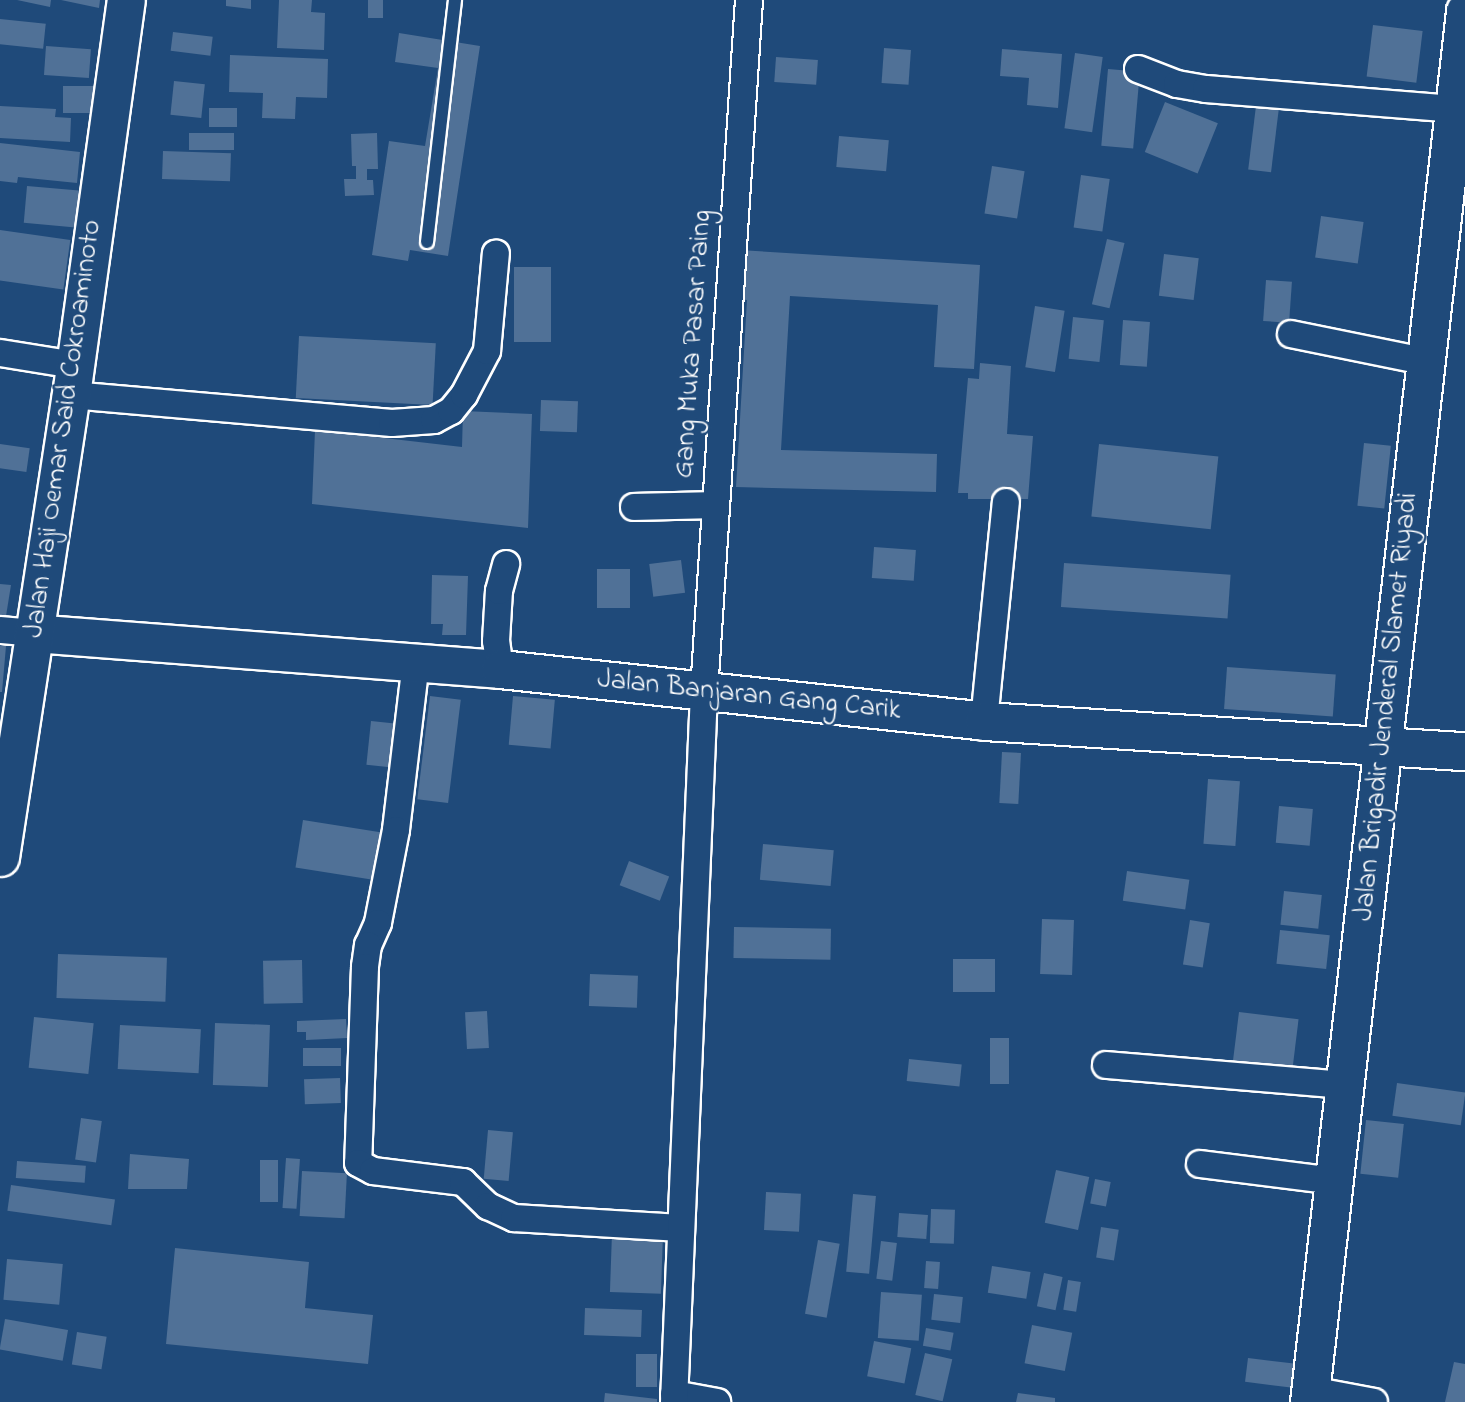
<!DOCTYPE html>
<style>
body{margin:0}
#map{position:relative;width:1465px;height:1402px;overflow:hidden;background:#1f4a7a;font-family:"Indie Flower",sans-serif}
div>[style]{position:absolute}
.building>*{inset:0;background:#507197;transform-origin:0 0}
.roads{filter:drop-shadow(2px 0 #fff) drop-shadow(-2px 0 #fff) drop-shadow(0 2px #fff) drop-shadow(0 -2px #fff)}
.lane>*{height:12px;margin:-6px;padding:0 6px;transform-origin:6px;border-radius:6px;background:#1f4a7a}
.street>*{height:26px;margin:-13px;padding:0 13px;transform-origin:13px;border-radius:13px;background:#1f4a7a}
.secondary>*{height:37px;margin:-18.5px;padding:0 18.5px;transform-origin:18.5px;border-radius:18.5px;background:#1f4a7a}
span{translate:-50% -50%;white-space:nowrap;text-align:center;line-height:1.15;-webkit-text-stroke:5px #1f4a7a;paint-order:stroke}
.street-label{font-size:28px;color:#fff}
</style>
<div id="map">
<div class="building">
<i style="clip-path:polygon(17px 0,51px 0,50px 7px)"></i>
<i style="clip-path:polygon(61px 0,100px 0,99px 8px)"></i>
<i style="clip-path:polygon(226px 0,251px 0,251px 9px,226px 6px)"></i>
<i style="clip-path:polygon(279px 0,312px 0,311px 12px,325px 13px,324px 50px,277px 48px)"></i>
<i style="left:368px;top:0;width:15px;height:18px"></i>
<i style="left:0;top:19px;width:46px;height:25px;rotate:6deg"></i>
<i style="left:1373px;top:25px;width:50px;height:52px;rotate:7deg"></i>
<i style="left:173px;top:32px;width:40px;height:19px;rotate:7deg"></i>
<i style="clip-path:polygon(399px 33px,480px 46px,448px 256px,410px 250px,408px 261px,372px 255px,389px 141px,425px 146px,438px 68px,395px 62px)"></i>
<i style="left:46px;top:46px;width:45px;height:29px;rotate:4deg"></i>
<i style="left:884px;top:48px;width:27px;height:35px;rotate:4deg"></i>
<i style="clip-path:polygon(1002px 49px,1062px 54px,1058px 108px,1027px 105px,1029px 78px,1000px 76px)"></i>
<i style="left:1075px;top:53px;width:28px;height:76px;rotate:8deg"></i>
<i style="clip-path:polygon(230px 55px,328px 59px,327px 98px,296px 97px,295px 119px,262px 118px,263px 93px,229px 92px)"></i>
<i style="left:776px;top:57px;width:42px;height:25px;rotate:4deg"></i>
<i style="left:1108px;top:69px;width:32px;height:77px;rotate:5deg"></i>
<i style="left:174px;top:81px;width:31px;height:34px;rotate:6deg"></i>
<i style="left:63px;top:86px;width:34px;height:27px"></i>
<i style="left:1165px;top:102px;width:57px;height:54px;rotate:22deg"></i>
<i style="clip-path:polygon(0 106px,56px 109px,55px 117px,71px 118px,70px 142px,0 138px)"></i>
<i style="left:1256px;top:106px;width:23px;height:64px;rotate:7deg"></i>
<i style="left:209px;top:108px;width:28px;height:19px"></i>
<i style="left:234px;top:133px;width:17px;height:45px;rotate:90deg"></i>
<i style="clip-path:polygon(377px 133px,378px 169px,367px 169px,367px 180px,373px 180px,374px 195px,345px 196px,344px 179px,356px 179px,356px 166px,352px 166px,351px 134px)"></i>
<i style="left:839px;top:136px;width:50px;height:31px;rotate:5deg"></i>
<i style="clip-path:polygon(0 143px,80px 152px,77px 183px,18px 177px,17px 183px,0 181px)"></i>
<i style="left:163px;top:151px;width:68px;height:28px;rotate:2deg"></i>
<i style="left:992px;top:166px;width:33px;height:48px;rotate:9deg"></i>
<i style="left:1081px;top:175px;width:29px;height:53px;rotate:8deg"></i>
<i style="left:27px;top:186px;width:52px;height:37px;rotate:5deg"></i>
<i style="left:1321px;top:216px;width:43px;height:42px;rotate:8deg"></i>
<i style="left:0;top:230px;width:71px;height:50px;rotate:8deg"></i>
<i style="left:1107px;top:239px;width:18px;height:67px;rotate:13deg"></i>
<i style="clip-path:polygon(739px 250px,980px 265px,974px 369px,934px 367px,938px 305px,790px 296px,781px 450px,937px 454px,936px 492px,736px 487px,747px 300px,737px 299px)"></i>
<i style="left:1164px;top:254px;width:35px;height:42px;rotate:7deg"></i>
<i style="left:514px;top:267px;width:37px;height:75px"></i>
<i style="left:1266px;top:280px;width:26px;height:41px;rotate:4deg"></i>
<i style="left:1035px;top:306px;width:30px;height:62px;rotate:9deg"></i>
<i style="left:1073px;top:317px;width:31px;height:42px;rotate:6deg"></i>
<i style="left:1123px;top:320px;width:27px;height:45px;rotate:4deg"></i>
<i style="left:299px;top:336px;width:137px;height:62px;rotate:3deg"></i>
<i style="clip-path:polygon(980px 363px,1011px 366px,1007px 434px,1033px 436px,1028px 499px,968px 499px,968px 493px,958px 493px,968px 378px,979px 379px)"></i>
<i style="left:541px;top:400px;width:37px;height:31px;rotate:2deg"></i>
<i style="clip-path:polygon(463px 411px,532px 414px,528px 528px,312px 504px,315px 430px,462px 447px)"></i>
<i style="left:1364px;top:443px;width:27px;height:63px;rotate:6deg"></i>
<i style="left:0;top:444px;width:30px;height:24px;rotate:8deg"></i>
<i style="left:1099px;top:444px;width:120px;height:73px;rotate:6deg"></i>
<i style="left:874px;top:547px;width:42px;height:31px;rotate:4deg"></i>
<i style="left:681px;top:560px;width:33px;height:32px;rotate:83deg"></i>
<i style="left:1064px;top:563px;width:167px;height:44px;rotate:4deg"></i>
<i style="left:597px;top:569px;width:33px;height:39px"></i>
<i style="clip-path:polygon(432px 575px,468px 576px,466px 635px,442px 635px,443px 624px,431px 624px)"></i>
<i style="clip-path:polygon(0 584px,11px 585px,6px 616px,0 615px)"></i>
<i style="clip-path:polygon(0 646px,6px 646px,2px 692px,0 692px)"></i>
<i style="left:1227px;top:667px;width:109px;height:42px;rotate:4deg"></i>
<i style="left:430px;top:696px;width:31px;height:104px;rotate:7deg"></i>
<i style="left:513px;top:696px;width:42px;height:49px;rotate:5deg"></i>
<i style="left:371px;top:721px;width:31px;height:44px;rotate:6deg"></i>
<i style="left:1002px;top:752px;width:19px;height:51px;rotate:3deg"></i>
<i style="left:1208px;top:779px;width:32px;height:65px;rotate:4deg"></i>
<i style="left:1279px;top:806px;width:34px;height:37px;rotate:5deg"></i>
<i style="left:303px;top:820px;width:80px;height:48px;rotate:9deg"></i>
<i style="left:763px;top:844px;width:71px;height:36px;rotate:5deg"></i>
<i style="left:629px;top:861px;width:43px;height:26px;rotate:21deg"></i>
<i style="left:1127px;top:871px;width:63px;height:30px;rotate:8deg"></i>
<i style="left:1284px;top:891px;width:38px;height:34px;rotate:6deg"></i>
<i style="left:1042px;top:919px;width:32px;height:55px;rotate:2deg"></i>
<i style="left:1190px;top:920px;width:20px;height:45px;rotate:9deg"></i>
<i style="left:734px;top:927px;width:97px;height:31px;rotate:1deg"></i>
<i style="left:1280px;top:930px;width:50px;height:34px;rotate:6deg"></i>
<i style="left:58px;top:954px;width:109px;height:44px;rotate:2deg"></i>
<i style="left:995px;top:959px;width:33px;height:42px;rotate:90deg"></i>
<i style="left:302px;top:960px;width:43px;height:39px;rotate:89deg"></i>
<i style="left:590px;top:974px;width:48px;height:32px;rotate:2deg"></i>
<i style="left:487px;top:1011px;width:37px;height:22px;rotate:87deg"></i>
<i style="left:1239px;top:1012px;width:60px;height:56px;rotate:7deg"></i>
<i style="left:34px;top:1017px;width:60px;height:51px;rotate:6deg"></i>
<i style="clip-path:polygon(346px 1019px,347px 1038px,306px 1040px,306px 1032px,297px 1032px,297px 1021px)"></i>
<i style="left:215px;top:1023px;width:55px;height:62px;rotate:2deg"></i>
<i style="left:120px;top:1025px;width:81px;height:44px;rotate:3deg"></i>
<i style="left:990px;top:1038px;width:19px;height:46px"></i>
<i style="left:303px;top:1048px;width:38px;height:18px"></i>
<i style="left:909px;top:1059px;width:53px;height:22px;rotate:6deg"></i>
<i style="left:340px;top:1078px;width:25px;height:36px;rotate:88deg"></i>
<i style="left:1397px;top:1083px;width:69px;height:33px;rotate:8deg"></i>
<i style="left:81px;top:1118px;width:21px;height:42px;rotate:8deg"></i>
<i style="left:1366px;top:1120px;width:38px;height:54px;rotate:6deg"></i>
<i style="left:488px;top:1130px;width:25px;height:49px;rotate:5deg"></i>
<i style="clip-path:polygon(130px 1154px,189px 1159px,187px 1189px,128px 1189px)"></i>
<i style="left:286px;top:1158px;width:14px;height:50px;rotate:4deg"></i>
<i style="left:260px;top:1160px;width:18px;height:42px"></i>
<i style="left:17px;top:1161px;width:69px;height:17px;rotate:4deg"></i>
<i style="left:1056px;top:1170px;width:34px;height:54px;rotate:12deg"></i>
<i style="left:302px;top:1171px;width:45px;height:45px;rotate:3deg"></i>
<i style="left:1095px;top:1179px;width:16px;height:25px;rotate:11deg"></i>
<i style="left:11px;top:1185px;width:105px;height:26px;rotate:8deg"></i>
<i style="left:766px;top:1192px;width:35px;height:38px;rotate:3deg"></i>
<i style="left:853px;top:1194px;width:23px;height:78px;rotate:5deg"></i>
<i style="left:931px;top:1209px;width:24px;height:34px;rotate:2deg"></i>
<i style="left:899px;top:1213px;width:29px;height:24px;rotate:4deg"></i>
<i style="left:1101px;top:1227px;width:18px;height:31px;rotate:9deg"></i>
<i style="left:612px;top:1233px;width:51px;height:59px;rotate:2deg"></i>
<i style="left:818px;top:1240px;width:22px;height:75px;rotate:10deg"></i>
<i style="left:881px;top:1241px;width:16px;height:38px;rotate:7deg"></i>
<i style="clip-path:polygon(175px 1248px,309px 1262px,305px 1308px,373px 1315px,368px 1364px,166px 1344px)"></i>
<i style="left:7px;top:1259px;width:56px;height:41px;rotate:5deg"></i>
<i style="left:926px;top:1261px;width:14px;height:27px;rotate:4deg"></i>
<i style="left:992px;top:1266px;width:39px;height:27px;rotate:9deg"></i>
<i style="left:1044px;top:1273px;width:19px;height:34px;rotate:12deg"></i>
<i style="left:1068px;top:1280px;width:13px;height:30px;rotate:9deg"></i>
<i style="left:881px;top:1292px;width:41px;height:46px;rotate:4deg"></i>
<i style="left:934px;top:1294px;width:29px;height:26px;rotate:6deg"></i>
<i style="left:585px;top:1308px;width:57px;height:27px;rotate:2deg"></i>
<i style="left:5px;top:1319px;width:64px;height:31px;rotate:10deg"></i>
<i style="left:1032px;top:1325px;width:41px;height:39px;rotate:11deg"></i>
<i style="left:926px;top:1328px;width:28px;height:18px;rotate:10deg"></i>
<i style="left:77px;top:1332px;width:30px;height:33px;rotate:9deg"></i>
<i style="left:874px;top:1341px;width:38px;height:36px;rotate:11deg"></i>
<i style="left:925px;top:1353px;width:28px;height:43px;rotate:13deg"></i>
<i style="left:636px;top:1354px;width:21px;height:33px"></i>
<i style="left:1248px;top:1358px;width:46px;height:24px;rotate:7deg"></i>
<i style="clip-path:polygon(1454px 1362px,1465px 1364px,1465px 1402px,1445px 1402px)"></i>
<i style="clip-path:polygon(605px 1393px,657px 1399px,657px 1402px,604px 1402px)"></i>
<i style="clip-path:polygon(1018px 1393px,1055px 1398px,1055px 1402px,1016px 1402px)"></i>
</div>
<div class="roads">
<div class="lane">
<i style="left:427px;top:242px;width:244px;rotate:-83.4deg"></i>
</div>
<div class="street">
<i style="left:1138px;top:69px;width:42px;rotate:21deg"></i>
<i style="left:1177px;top:84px;width:29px;rotate:10deg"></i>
<i style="left:1206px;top:89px;width:248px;rotate:4.6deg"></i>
<i style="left:1291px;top:334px;width:136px;rotate:11.5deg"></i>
<i style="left:0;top:353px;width:76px;rotate:9.1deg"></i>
<i style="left:71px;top:395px;width:322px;rotate:5deg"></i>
<i style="left:392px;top:423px;width:42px;rotate:-4.1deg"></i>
<i style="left:434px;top:420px;width:19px;rotate:-28deg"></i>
<i style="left:451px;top:411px;width:21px;rotate:-51deg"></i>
<i style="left:464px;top:395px;width:50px;rotate:-62.4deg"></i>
<i style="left:487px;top:351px;width:98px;rotate:-84.8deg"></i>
<i style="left:634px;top:507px;width:81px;rotate:-1.4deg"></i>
<i style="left:0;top:630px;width:33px;rotate:5deg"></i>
<i style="left:416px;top:662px;width:169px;rotate:96.8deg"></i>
<i style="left:396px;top:830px;width:95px;rotate:101deg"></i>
<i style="left:378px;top:923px;width:24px;rotate:114deg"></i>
<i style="left:368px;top:945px;width:22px;rotate:98deg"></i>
<i style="left:365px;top:967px;width:196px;rotate:92deg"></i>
<i style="left:358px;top:1163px;width:17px;rotate:28deg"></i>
<i style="left:373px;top:1171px;width:91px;rotate:7deg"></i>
<i style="left:463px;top:1182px;width:35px;rotate:44deg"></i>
<i style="left:488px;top:1206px;width:29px;rotate:25deg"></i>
<i style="left:514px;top:1218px;width:167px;rotate:3.4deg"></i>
<i style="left:500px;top:669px;width:28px;rotate:-98deg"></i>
<i style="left:496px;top:641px;width:50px;rotate:-86.6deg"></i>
<i style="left:499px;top:591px;width:28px;rotate:-75deg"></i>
<i style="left:984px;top:721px;width:220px;rotate:-84.3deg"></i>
<i style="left:1106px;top:1065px;width:241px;rotate:4.8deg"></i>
<i style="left:1200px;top:1164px;width:136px;rotate:7.2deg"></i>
<i style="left:1310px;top:1390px;width:65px;rotate:10.6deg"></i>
<i style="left:674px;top:1394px;width:44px;rotate:10.5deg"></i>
<i style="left:674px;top:1402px;width:711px;rotate:-87.58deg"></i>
<i style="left:704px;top:692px;width:693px;rotate:-86.28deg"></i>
</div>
<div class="secondary">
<i style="left:33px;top:633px;width:468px;rotate:4.4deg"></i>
<i style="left:500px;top:669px;width:487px;rotate:6.1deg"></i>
<i style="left:984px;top:721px;width:482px;rotate:3.6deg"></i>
<i style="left:0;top:857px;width:467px;rotate:-81.3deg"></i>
<i style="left:71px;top:395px;width:399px;rotate:-82.1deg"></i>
<i style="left:1309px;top:1402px;width:1400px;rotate:-83.6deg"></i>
</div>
</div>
<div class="street-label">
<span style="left:694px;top:344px;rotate:-86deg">Gang Muka Pasar Paing</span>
<span style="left:64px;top:429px;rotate:-82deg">Jalan Haji Oemar Said Cokroaminoto</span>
<span style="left:749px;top:696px;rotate:6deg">Jalan Banjaran Gang Carik</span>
<span style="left:1387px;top:707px;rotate:-84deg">Jalan Brigadir Jenderal Slamet Riyadi</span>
</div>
</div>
